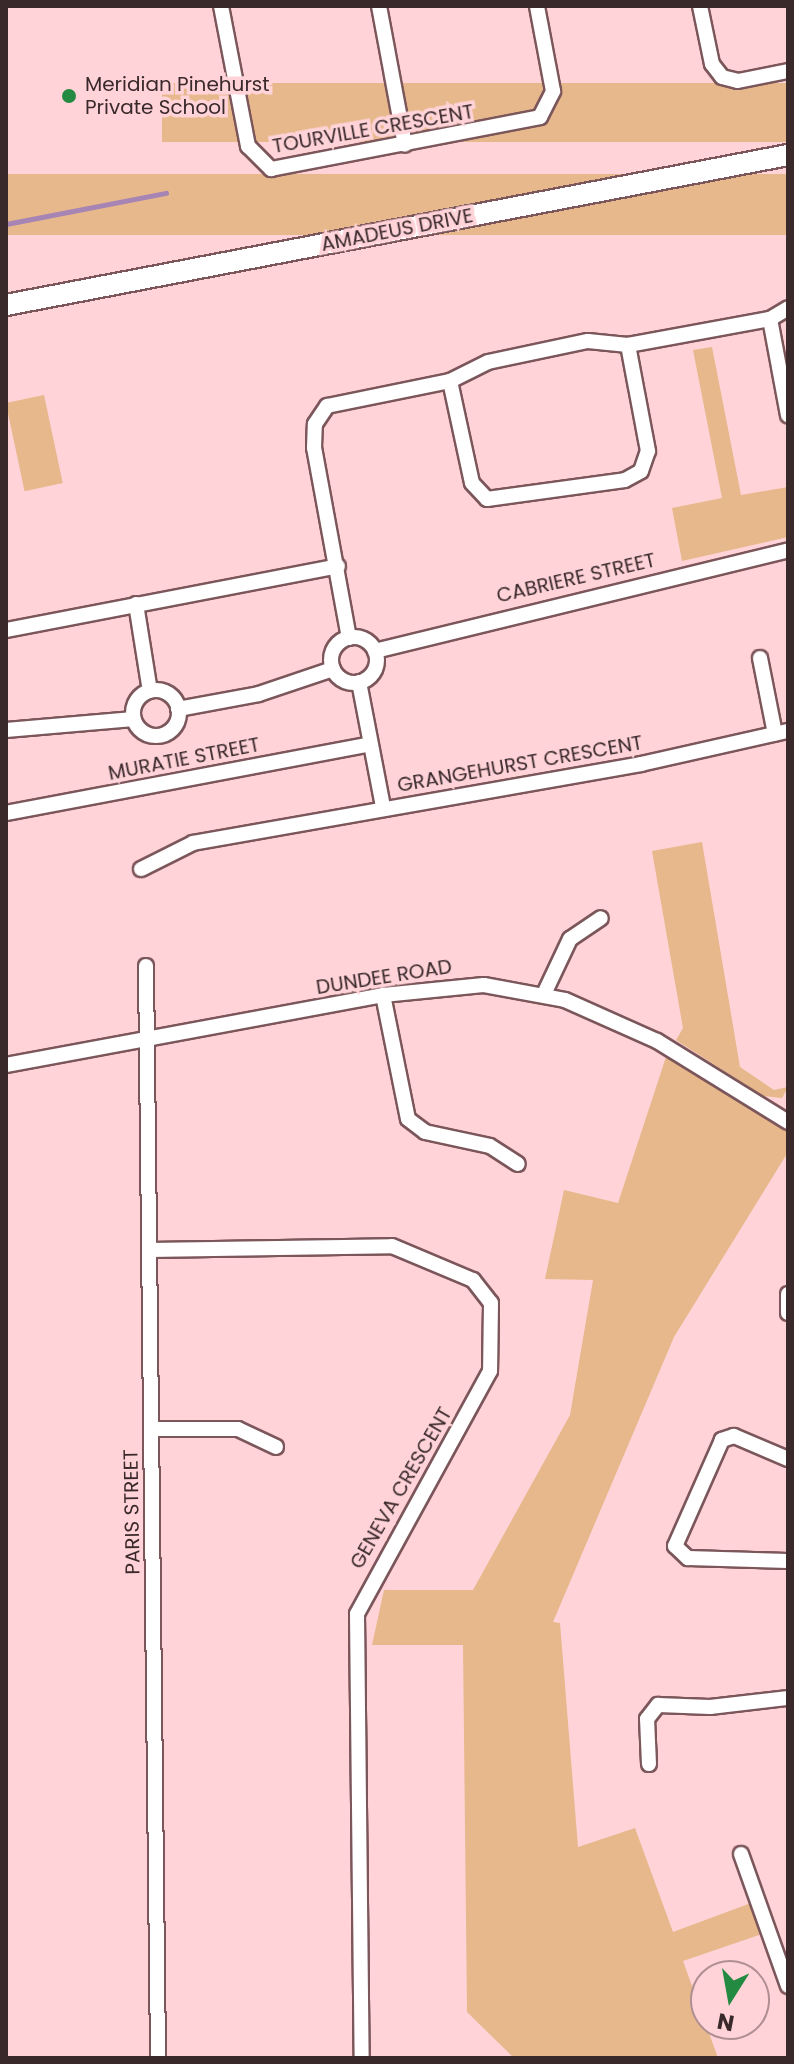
<!DOCTYPE html>
<style>
body{margin:0}
#map{position:relative;width:794px;height:2064px;overflow:hidden;background:#ffd3d8;font-family:Poppins,sans-serif}
div>[style]{position:absolute}
.green>*{inset:0;background:#e6b88b;transform-origin:0 0}
.stream>*{height:5px;margin:-2.5px;padding:0 2.5px;transform-origin:2.5px;border-radius:2.5px;background:#a684b4}
.roads{filter:drop-shadow(2px 0 #7b565a) drop-shadow(-2px 0 #7b565a) drop-shadow(0 2px #7b565a) drop-shadow(0 -2px #7b565a)}
.street>*{height:14px;margin:-7px;padding:0 7px;transform-origin:7px;border-radius:7px;background:#fff}
.street>.ring{margin:-7px;padding:0;box-sizing:content-box;background:none;border:14px solid #fff;border-radius:50%}
.secondary>*{height:20px;margin:-10px;padding:0 10px;transform-origin:10px;border-radius:10px;background:#fff}
.dots>*{width:22px;height:22px;translate:-50% -50%;box-sizing:border-box;border:4px solid #ffd3d8;border-radius:50%}
span{translate:-50% -50%;white-space:nowrap;text-align:center;line-height:1.15;-webkit-text-stroke:7px #ffd3d8;paint-order:stroke}
.poi-label{font-size:20px;color:#39292b}
.left{translate:0 -50%;text-align:left}
.street-label{font-size:20px;color:#39292b}
.frame{position:absolute;inset:0;border:8px solid #39292b;pointer-events:none}
.north{position:absolute;left:690px;top:1960px;width:80px;height:80px;box-sizing:border-box;background:#ffd3d8;border:2px solid #b08f93;border-radius:50%;rotate:191deg;font-size:22px;font-weight:700;line-height:32px;text-align:center;color:#39292b}
.north::after{content:'';display:block;margin:auto;width:28px;height:36px;background:#238a41;clip-path:polygon(50% 0,100% 100%,50% 72%,0 100%)}
</style>
<div id="map">
<div class="green">
<i style="left:788px;top:83px;width:59px;height:626px;rotate:90deg"></i>
<i style="left:788px;top:174px;width:61px;height:796px;rotate:90deg"></i>
<i style="clip-path:polygon(712px 347px,741px 495px,788px 487px,788px 537px,682px 561px,672px 508px,722px 498px,693px 350px)"></i>
<i style="left:44px;top:395px;width:90px;height:39px;rotate:78deg"></i>
<i style="clip-path:polygon(702px 842px,740px 1067px,774px 1090px,788px 1087px,782px 1098px,763px 1096px,676px 1040px,683px 1028px,652px 851px)"></i>
<i style="clip-path:polygon(666px 1057px,788px 1132px,788px 1152px,674px 1337px,553px 1622px,560px 1623px,578px 1847px,635px 1828px,673px 1932px,751px 1903px,762px 1934px,683px 1961px,718px 2058px,514px 2058px,467px 2012px,463px 1645px,372px 1645px,384px 1590px,473px 1590px,570px 1415px,593px 1280px,545px 1279px,564px 1190px,618px 1203px)"></i>
</div>
<div class="stream">
<i style="left:6px;top:224px;width:163px;rotate:-11deg"></i>
</div>
<div class="roads">
<div class="street">
<i style="left:221px;top:6px;width:143px;rotate:79.1deg"></i>
<i style="left:248px;top:146px;width:33px;rotate:45deg"></i>
<i style="left:271px;top:169px;width:274px;rotate:-10.9deg"></i>
<i style="left:540px;top:117px;width:29px;rotate:-63deg"></i>
<i style="left:553px;top:91px;width:86px;rotate:-100.7deg"></i>
<i style="left:379px;top:6px;width:141px;rotate:79.4deg"></i>
<i style="left:700px;top:6px;width:59px;rotate:78.3deg"></i>
<i style="left:712px;top:64px;width:16px;rotate:52deg"></i>
<i style="left:722px;top:77px;width:16px;rotate:14deg"></i>
<i style="left:738px;top:81px;width:51px;rotate:-11.3deg"></i>
<i style="left:770px;top:319px;width:98px;rotate:79.4deg"></i>
<i style="left:450px;top:381px;width:104px;rotate:77.8deg"></i>
<i style="left:472px;top:483px;width:22px;rotate:47deg"></i>
<i style="left:487px;top:499px;width:139px;rotate:-7.8deg"></i>
<i style="left:625px;top:480px;width:18px;rotate:-29deg"></i>
<i style="left:641px;top:471px;width:21px;rotate:-71deg"></i>
<i style="left:648px;top:451px;width:108px;rotate:-100.7deg"></i>
<i style="left:136px;top:604px;width:88px;rotate:80.9deg"></i>
<i style="left:6px;top:630px;width:338px;rotate:-10.9deg"></i>
<i class="ring" style="left:331px;top:637px;width:32px;height:32px"></i>
<i style="left:349px;top:638px;width:193px;rotate:-100.4deg"></i>
<i style="left:314px;top:448px;width:24px;rotate:-88deg"></i>
<i style="left:315px;top:424px;width:22px;rotate:-56deg"></i>
<i style="left:327px;top:406px;width:126px;rotate:-11.5deg"></i>
<i style="left:450px;top:381px;width:42px;rotate:-26.6deg"></i>
<i style="left:488px;top:362px;width:102px;rotate:-11.9deg"></i>
<i style="left:588px;top:341px;width:40px;rotate:5.7deg"></i>
<i style="left:628px;top:345px;width:144px;rotate:-10.4deg"></i>
<i style="left:770px;top:319px;width:21px;rotate:-31deg"></i>
<i style="left:375px;top:651px;width:425px;rotate:-13.7deg"></i>
<i style="left:760px;top:658px;width:77px;rotate:78.8deg"></i>
<i style="left:359px;top:682px;width:127px;rotate:79.1deg"></i>
<i class="ring" style="left:133px;top:690px;width:32px;height:32px"></i>
<i style="left:178px;top:709px;width:82px;rotate:-10.5deg"></i>
<i style="left:259px;top:694px;width:78px;rotate:-18.7deg"></i>
<i style="left:6px;top:730px;width:128px;rotate:-4.9deg"></i>
<i style="left:6px;top:813px;width:370px;rotate:-10.7deg"></i>
<i style="left:141px;top:869px;width:58px;rotate:-26.6deg"></i>
<i style="left:193px;top:843px;width:455px;rotate:-10deg"></i>
<i style="left:641px;top:764px;width:151px;rotate:-12.7deg"></i>
<i style="left:146px;top:966px;width:1092px;rotate:89.37deg"></i>
<i style="left:544px;top:994px;width:61px;rotate:-64.7deg"></i>
<i style="left:570px;top:939px;width:37px;rotate:-34deg"></i>
<i style="left:383px;top:995px;width:126px;rotate:78.6deg"></i>
<i style="left:408px;top:1119px;width:21px;rotate:37deg"></i>
<i style="left:425px;top:1132px;width:66px;rotate:12.2deg"></i>
<i style="left:490px;top:1146px;width:33px;rotate:33deg"></i>
<i style="left:6px;top:1065px;width:383px;rotate:-10.5deg"></i>
<i style="left:383px;top:995px;width:101px;rotate:-5.7deg"></i>
<i style="left:484px;top:985px;width:82px;rotate:10.5deg"></i>
<i style="left:565px;top:1000px;width:101px;rotate:24deg"></i>
<i style="left:657px;top:1041px;width:154px;rotate:31.7deg"></i>
<i style="left:149px;top:1250px;width:243px;rotate:-0.9deg"></i>
<i style="left:392px;top:1246px;width:88px;rotate:22.8deg"></i>
<i style="left:473px;top:1280px;width:29px;rotate:52deg"></i>
<i style="left:491px;top:1303px;width:68px;rotate:90.8deg"></i>
<i style="left:490px;top:1371px;width:277px;rotate:118.7deg"></i>
<i style="left:357px;top:1614px;width:444px;rotate:89.4deg"></i>
<i style="left:788px;top:1294px;width:19px;rotate:90deg"></i>
<i style="left:151px;top:1429px;width:87px"></i>
<i style="left:238px;top:1429px;width:42px;rotate:25.3deg"></i>
<i style="left:788px;top:1459px;width:59px;rotate:-156.9deg"></i>
<i style="left:734px;top:1436px;width:13px;rotate:162deg"></i>
<i style="left:722px;top:1440px;width:116px;rotate:113.9deg"></i>
<i style="left:675px;top:1546px;width:18px;rotate:43deg"></i>
<i style="left:688px;top:1558px;width:100px;rotate:1.7deg"></i>
<i style="left:649px;top:1764px;width:45px;rotate:-92.5deg"></i>
<i style="left:647px;top:1719px;width:18px;rotate:-52deg"></i>
<i style="left:658px;top:1705px;width:52px;rotate:2.2deg"></i>
<i style="left:710px;top:1707px;width:79px;rotate:-6.6deg"></i>
<i style="left:741px;top:1854px;width:140px;rotate:70.4deg"></i>
</div>
<div class="secondary">
<i style="left:6px;top:305px;width:796px;rotate:-10.86deg"></i>
</div>
</div>
<div class="dots">
<i style="left:69px;top:96px;background:#238a41"></i>
</div>
<div class="poi-label">
<span class="left" style="left:85px;top:96px">Meridian Pinehurst<br>Private School</span>
</div>
<div class="street-label">
<span style="left:373px;top:129px;rotate:-10deg">TOURVILLE CRESCENT</span>
<span style="left:397px;top:230px;rotate:-11deg">AMADEUS DRIVE</span>
<span style="left:576px;top:578px;rotate:-13deg">CABRIERE STREET</span>
<span style="left:184px;top:759px;rotate:-11deg">MURATIE STREET</span>
<span style="left:520px;top:764px;rotate:-10deg">GRANGEHURST CRESCENT</span>
<span style="left:384px;top:977px;rotate:-9deg">DUNDEE ROAD</span>
<span style="left:401px;top:1488px;rotate:-60deg">GENEVA CRESCENT</span>
<span style="left:132px;top:1512px;rotate:-91deg">PARIS STREET</span>
</div>
<div class="frame"></div>
<div class="north">N</div>
</div>
